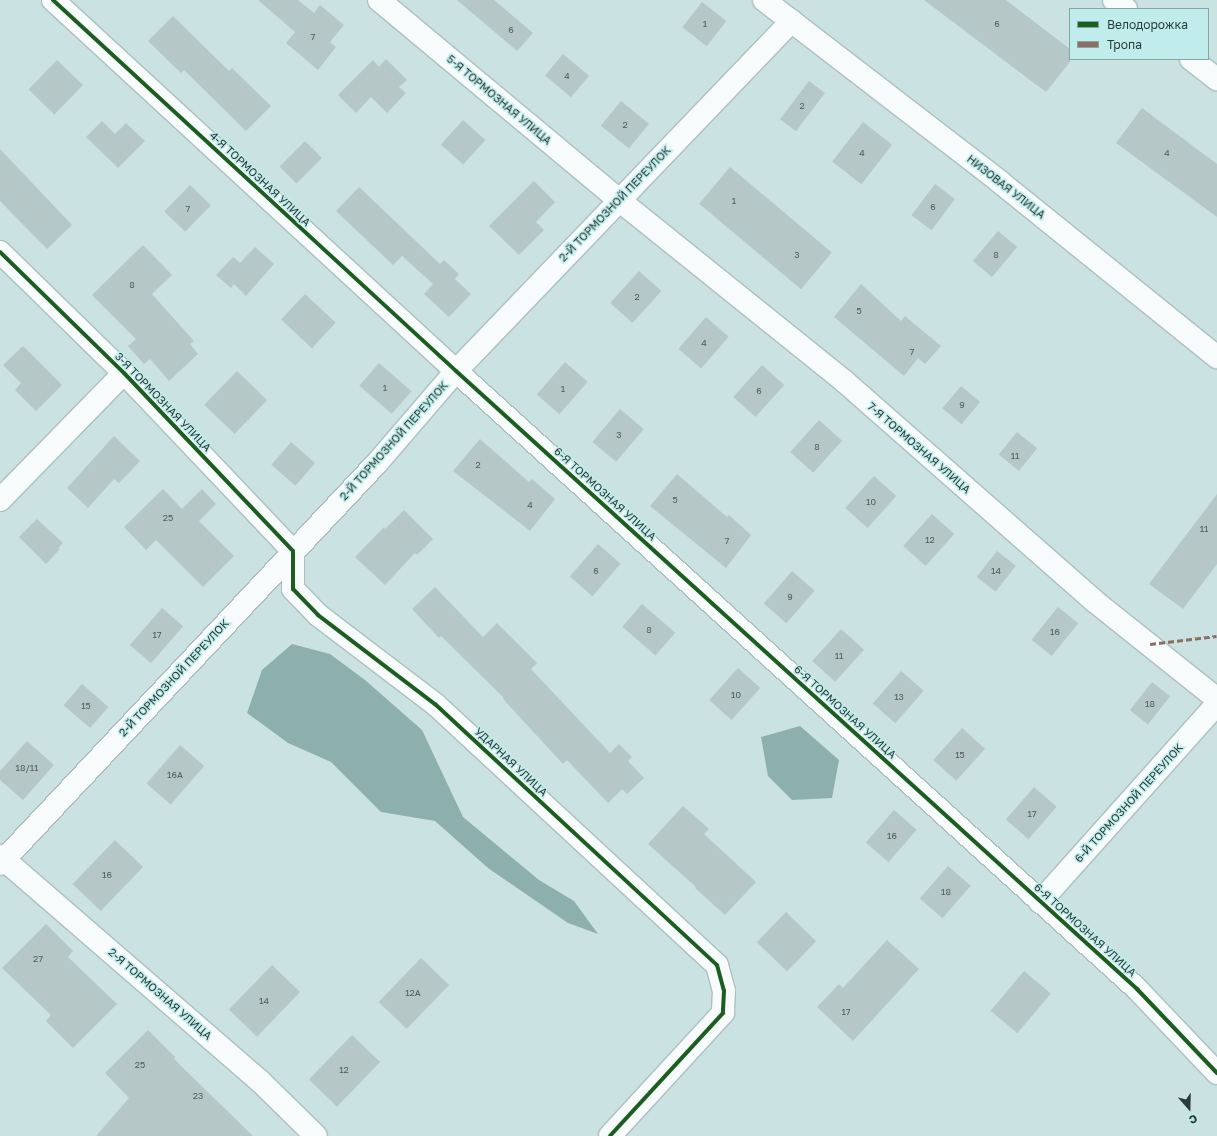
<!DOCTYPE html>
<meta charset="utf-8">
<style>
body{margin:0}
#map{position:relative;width:1217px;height:1136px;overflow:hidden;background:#cae2e2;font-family:"Golos Text",sans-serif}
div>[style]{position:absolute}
.water>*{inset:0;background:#8db0ae}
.building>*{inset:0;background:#b5c8c7;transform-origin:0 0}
.roads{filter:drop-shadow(1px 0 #adc0bf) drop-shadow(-1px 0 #adc0bf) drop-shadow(0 1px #adc0bf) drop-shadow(0 -1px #adc0bf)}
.minor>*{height:22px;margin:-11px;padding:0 11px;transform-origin:11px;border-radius:11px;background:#f7fbfb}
.tertiary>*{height:22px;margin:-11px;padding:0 11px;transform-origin:11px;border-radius:11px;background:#f7fbfb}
.quiet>*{height:3px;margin-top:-1.5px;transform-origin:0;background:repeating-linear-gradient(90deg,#8d6e63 0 6px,transparent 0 9px)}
.cycleway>*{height:4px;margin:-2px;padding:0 2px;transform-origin:2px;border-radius:2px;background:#1b5e20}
span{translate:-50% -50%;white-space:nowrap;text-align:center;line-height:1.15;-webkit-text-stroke:3px #c0edeb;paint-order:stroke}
.number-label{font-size:9px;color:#4c5e5d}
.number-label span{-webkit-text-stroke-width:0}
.street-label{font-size:11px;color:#293b3a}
.legend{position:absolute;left:1069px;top:8px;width:140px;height:52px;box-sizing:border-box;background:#c0edeb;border:1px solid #84a6a4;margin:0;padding:5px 7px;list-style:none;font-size:12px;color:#293b3a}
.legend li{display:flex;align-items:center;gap:8px;height:20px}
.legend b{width:20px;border:1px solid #84a6a4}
.north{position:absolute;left:1169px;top:1088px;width:40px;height:40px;-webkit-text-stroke:3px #c0edeb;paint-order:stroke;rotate:160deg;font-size:11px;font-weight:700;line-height:16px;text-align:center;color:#293b3a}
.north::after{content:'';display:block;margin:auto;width:14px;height:18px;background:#293b3a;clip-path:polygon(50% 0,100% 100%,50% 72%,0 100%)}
</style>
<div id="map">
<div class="water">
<i style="clip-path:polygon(292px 644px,330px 654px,365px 680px,422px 730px,463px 817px,539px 880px,574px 901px,598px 934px,568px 923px,488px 868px,435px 821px,381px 812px,331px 762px,288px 743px,247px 713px,262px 670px)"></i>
<i style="clip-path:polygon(800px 726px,839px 760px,832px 798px,792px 800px,768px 776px,761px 737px)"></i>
</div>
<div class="building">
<i style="clip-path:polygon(258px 0,298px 0,314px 13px,320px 5px,344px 25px,330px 42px,336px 47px,318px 70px,286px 43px,295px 32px)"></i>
<i style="clip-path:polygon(457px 0,494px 0,533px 33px,517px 51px)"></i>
<i style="clip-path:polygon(924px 0,1006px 0,1070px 49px,1070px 62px,1046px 92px)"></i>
<i style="left:702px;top:2px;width:31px;height:32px;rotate:38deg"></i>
<i style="clip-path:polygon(173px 16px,229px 71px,232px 68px,271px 106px,246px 131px,184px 70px,181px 73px,148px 41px)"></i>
<i style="left:563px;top:54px;width:34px;height:28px;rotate:40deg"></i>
<i style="clip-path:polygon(386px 59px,407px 80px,399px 87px,406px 93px,387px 113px,371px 97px,356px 113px,338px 95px,373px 60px,379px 67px)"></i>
<i style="left:57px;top:60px;width:36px;height:41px;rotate:44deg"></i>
<i style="left:809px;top:81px;width:20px;height:48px;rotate:37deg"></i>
<i style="left:621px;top:101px;width:36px;height:32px;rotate:39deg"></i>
<i style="clip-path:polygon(1142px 108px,1217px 164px,1217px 217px,1116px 143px)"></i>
<i style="left:463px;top:120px;width:30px;height:33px;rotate:42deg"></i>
<i style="clip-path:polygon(102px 121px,115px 134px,126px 123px,145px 141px,118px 168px,86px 137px)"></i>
<i style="left:863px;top:122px;width:37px;height:50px;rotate:38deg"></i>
<i style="left:305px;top:141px;width:24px;height:36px;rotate:45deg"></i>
<i style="clip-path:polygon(0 149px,72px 225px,47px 249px,0 201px)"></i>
<i style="left:730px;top:167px;width:133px;height:48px;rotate:40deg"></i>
<i style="clip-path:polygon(534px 181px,555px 202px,536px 222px,544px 230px,519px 255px,489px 226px)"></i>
<i style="left:935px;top:184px;width:25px;height:39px;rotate:37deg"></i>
<i style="left:190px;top:185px;width:29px;height:37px;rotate:44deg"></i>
<i style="clip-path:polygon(359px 187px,440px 264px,444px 260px,459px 274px,455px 279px,471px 294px,449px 317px,424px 294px,433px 284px,402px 256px,393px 265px,336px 211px)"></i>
<i style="left:998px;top:231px;width:25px;height:39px;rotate:40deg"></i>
<i style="clip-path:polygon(143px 245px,172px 275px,152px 294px,194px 341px,190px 344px,198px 354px,169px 381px,150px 359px,144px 364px,128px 346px,136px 339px,92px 295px)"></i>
<i style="clip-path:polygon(255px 247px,274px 264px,246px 296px,234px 284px,231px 288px,216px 275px,233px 257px,240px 263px)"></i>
<i style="left:639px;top:271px;width:30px;height:43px;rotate:42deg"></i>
<i style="clip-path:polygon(861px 284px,901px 321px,905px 316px,941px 346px,925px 364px,918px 358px,904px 376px,834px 317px)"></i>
<i style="left:305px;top:294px;width:42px;height:35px;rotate:43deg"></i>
<i style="left:706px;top:317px;width:30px;height:42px;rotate:41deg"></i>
<i style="clip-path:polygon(23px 346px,62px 385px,36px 411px,15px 390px,21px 383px,3px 365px)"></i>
<i style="left:565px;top:362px;width:30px;height:43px;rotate:41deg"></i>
<i style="left:379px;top:363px;width:43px;height:30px;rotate:41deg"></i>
<i style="left:762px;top:365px;width:30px;height:43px;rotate:42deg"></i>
<i style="left:237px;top:371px;width:42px;height:47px;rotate:44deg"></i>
<i style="left:961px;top:386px;width:25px;height:29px;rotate:40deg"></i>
<i style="left:620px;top:409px;width:31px;height:43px;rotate:40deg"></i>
<i style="left:819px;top:420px;width:31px;height:43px;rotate:42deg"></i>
<i style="left:1017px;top:432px;width:26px;height:29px;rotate:39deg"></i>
<i style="clip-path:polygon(114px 436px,140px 461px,119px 483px,114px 479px,88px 508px,67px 488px)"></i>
<i style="clip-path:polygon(480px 439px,529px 482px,532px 479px,555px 499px,530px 531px,453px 471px)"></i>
<i style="left:291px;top:442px;width:32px;height:30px;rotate:41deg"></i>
<i style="clip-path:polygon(677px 474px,727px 517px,729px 515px,751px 535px,726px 568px,650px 506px)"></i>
<i style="left:874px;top:476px;width:30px;height:43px;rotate:42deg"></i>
<i style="clip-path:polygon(163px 489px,182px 509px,202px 489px,216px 504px,199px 521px,234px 556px,203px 587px,156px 540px,146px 550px,124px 527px)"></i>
<i style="clip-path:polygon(1217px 494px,1217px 564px,1183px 609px,1149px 584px)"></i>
<i style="clip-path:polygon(404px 510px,433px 539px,417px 555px,415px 553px,385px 585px,355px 557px,384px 527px,385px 529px)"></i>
<i style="left:932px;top:514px;width:30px;height:43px;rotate:42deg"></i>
<i style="clip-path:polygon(37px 519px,63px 543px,58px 548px,60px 549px,46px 564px,19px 537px)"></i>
<i style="left:598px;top:544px;width:30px;height:43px;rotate:41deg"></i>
<i style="left:997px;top:551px;width:24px;height:33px;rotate:38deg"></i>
<i style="left:792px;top:571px;width:30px;height:43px;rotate:41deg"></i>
<i style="clip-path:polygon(435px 587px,483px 637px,497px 623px,537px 663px,531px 669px,610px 753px,619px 744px,632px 757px,628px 761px,644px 778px,627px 794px,622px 789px,608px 803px,567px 760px,563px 764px,503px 699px,504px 698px,441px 636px,439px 638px,412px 609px)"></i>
<i style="left:642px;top:604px;width:44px;height:30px;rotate:41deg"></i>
<i style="left:1058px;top:607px;width:26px;height:42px;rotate:39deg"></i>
<i style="left:162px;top:608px;width:28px;height:49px;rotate:41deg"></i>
<i style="left:841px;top:629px;width:31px;height:43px;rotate:42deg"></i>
<i style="left:738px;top:668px;width:30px;height:43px;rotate:42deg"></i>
<i style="left:901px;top:671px;width:30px;height:43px;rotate:41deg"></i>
<i style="left:1152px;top:682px;width:23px;height:36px;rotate:38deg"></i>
<i style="left:82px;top:684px;width:35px;height:28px;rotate:41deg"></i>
<i style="left:962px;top:728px;width:31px;height:43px;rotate:42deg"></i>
<i style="clip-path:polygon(27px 741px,54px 765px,23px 800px,0 780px,0 771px)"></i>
<i style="left:180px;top:745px;width:32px;height:51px;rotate:41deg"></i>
<i style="left:1034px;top:787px;width:30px;height:43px;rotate:41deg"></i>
<i style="clip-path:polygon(683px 806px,709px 829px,704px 834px,756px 882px,725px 915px,695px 888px,696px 887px,648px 844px)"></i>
<i style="left:894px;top:810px;width:30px;height:43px;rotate:41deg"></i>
<i style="left:115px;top:840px;width:39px;height:61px;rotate:44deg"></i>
<i style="left:948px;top:866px;width:30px;height:43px;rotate:41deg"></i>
<i style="left:786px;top:912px;width:42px;height:42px;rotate:44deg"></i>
<i style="clip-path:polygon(46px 924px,73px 951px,68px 957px,117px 1004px,73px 1048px,46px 1021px,51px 1015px,2px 968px)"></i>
<i style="clip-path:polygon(887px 940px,919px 969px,853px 1041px,817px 1007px,839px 984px,843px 988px)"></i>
<i style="left:421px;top:958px;width:39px;height:61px;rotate:44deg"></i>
<i style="left:272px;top:965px;width:39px;height:62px;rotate:44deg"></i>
<i style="left:1024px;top:971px;width:35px;height:52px;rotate:40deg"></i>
<i style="clip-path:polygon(148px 1030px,175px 1057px,174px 1059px,253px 1136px,96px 1136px,129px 1098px,105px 1073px)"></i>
<i style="left:352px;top:1035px;width:39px;height:62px;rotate:44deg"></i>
</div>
<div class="roads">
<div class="minor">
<i style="left:53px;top:0;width:548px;rotate:42.63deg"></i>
<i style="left:456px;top:371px;width:920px;rotate:42.22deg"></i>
<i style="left:1137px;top:989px;width:116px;rotate:46.4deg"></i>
<i style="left:379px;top:0;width:312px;rotate:39.8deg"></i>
<i style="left:619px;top:200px;width:289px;rotate:38.8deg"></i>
<i style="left:844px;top:381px;width:332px;rotate:41.3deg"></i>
<i style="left:1093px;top:600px;width:159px;rotate:38.6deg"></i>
<i style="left:764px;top:0;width:298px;rotate:37.6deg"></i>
<i style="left:1000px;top:182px;width:279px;rotate:38.9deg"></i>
<i style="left:0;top:252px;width:173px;rotate:44.3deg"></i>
<i style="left:124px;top:373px;width:245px;rotate:46.5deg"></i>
<i style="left:293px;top:551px;width:38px;rotate:90deg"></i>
<i style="left:293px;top:589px;width:36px;rotate:46deg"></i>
<i style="left:318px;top:615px;width:147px;rotate:37.3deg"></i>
<i style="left:435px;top:704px;width:384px;rotate:42.8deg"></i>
<i style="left:717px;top:965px;width:27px;rotate:75deg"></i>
<i style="left:724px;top:991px;width:22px;rotate:93deg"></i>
<i style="left:723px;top:1013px;width:167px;rotate:132.6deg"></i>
<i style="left:0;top:500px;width:177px;rotate:-45.7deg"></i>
<i style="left:0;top:856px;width:344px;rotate:40.9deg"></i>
<i style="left:260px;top:1081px;width:78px;rotate:44.5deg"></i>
<i style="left:0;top:864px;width:550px;rotate:-46.77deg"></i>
<i style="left:377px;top:463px;width:121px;rotate:-49.3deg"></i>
<i style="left:456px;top:371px;width:485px;rotate:-46.2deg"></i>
<i style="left:1040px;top:902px;width:266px;rotate:-48.2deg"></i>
</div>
<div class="tertiary">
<i style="left:1114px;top:0;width:15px;rotate:37deg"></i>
<i style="left:1191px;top:59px;width:33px;rotate:38deg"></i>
</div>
</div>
<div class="quiet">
<i style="left:1150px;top:644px;width:67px;rotate:-6.8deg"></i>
</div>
<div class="cycleway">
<i style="left:53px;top:0;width:548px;rotate:42.63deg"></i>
<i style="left:456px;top:371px;width:920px;rotate:42.22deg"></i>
<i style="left:1137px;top:989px;width:116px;rotate:46.4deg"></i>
<i style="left:0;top:252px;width:173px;rotate:44.3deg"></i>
<i style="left:124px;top:373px;width:245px;rotate:46.5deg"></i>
<i style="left:293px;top:551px;width:38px;rotate:90deg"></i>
<i style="left:293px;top:589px;width:36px;rotate:46deg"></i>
<i style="left:318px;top:615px;width:147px;rotate:37.3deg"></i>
<i style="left:435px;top:704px;width:384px;rotate:42.8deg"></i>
<i style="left:717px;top:965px;width:27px;rotate:75deg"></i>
<i style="left:724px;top:991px;width:22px;rotate:93deg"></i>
<i style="left:723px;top:1013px;width:167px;rotate:132.6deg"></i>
</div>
<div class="number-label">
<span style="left:705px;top:24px">1</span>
<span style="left:997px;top:24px">6</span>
<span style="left:511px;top:30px">6</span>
<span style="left:313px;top:37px">7</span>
<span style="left:567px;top:76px">4</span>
<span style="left:802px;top:106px">2</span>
<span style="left:625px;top:125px">2</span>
<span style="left:862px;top:153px">4</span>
<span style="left:1167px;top:153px">4</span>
<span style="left:734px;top:201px">1</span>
<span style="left:933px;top:207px">6</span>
<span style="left:188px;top:209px">7</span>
<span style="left:797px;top:255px">3</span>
<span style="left:996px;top:255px">8</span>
<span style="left:132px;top:285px">8</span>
<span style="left:637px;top:297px">2</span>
<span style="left:859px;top:311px">5</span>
<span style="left:704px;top:343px">4</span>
<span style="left:912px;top:352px">7</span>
<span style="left:385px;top:388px">1</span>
<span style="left:563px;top:389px">1</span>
<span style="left:759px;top:391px">6</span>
<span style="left:962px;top:405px">9</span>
<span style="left:619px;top:435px">3</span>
<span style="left:817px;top:447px">8</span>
<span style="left:1015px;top:456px">11</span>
<span style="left:478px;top:465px">2</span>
<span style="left:675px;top:500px">5</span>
<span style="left:871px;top:502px">10</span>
<span style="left:530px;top:505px">4</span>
<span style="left:168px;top:518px">25</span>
<span style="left:1204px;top:529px">11</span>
<span style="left:930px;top:540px">12</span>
<span style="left:727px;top:541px">7</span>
<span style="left:596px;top:571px">6</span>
<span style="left:996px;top:571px">14</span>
<span style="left:790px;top:597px">9</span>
<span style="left:649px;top:630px">8</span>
<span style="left:1055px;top:632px">16</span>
<span style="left:157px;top:635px">17</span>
<span style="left:839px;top:656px">11</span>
<span style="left:736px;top:695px">10</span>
<span style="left:899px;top:697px">13</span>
<span style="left:1150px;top:704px">18</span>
<span style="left:86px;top:706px">15</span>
<span style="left:960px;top:755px">15</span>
<span style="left:27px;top:768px">18/11</span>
<span style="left:175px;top:775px">16А</span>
<span style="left:1032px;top:814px">17</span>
<span style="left:892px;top:836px">16</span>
<span style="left:107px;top:875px">16</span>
<span style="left:946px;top:892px">18</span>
<span style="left:38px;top:959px">27</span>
<span style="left:413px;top:993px">12А</span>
<span style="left:264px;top:1001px">14</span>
<span style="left:846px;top:1012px">17</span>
<span style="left:140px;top:1065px">25</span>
<span style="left:344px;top:1070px">12</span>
<span style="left:198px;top:1096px">23</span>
</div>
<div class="street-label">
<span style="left:499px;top:100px;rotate:40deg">5-Я ТОРМОЗНАЯ УЛИЦА</span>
<span style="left:260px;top:179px;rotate:43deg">4-Я ТОРМОЗНАЯ УЛИЦА</span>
<span style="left:1006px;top:187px;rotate:38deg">НИЗОВАЯ УЛИЦА</span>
<span style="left:615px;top:204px;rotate:-46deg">2-Й ТОРМОЗНОЙ ПЕРЕУЛОК</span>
<span style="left:163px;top:402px;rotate:46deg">3-Я ТОРМОЗНАЯ УЛИЦА</span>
<span style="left:394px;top:441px;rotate:-48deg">2-Й ТОРМОЗНОЙ ПЕРЕУЛОК</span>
<span style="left:919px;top:448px;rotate:41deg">7-Я ТОРМОЗНАЯ УЛИЦА</span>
<span style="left:605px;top:494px;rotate:42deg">6-Я ТОРМОЗНАЯ УЛИЦА</span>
<span style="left:174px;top:678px;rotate:-47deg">2-Й ТОРМОЗНОЙ ПЕРЕУЛОК</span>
<span style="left:845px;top:712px;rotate:42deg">6-Я ТОРМОЗНАЯ УЛИЦА</span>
<span style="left:511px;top:762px;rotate:43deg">УДАРНАЯ УЛИЦА</span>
<span style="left:1129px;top:803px;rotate:-48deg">6-Й ТОРМОЗНОЙ ПЕРЕУЛОК</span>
<span style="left:1085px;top:930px;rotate:42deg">6-Я ТОРМОЗНАЯ УЛИЦА</span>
<span style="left:160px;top:994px;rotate:41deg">2-Я ТОРМОЗНАЯ УЛИЦА</span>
</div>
<ul class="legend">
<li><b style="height:5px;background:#1b5e20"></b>Велодорожка</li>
<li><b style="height:5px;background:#8d6e63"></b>Тропа</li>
</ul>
<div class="north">С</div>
</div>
